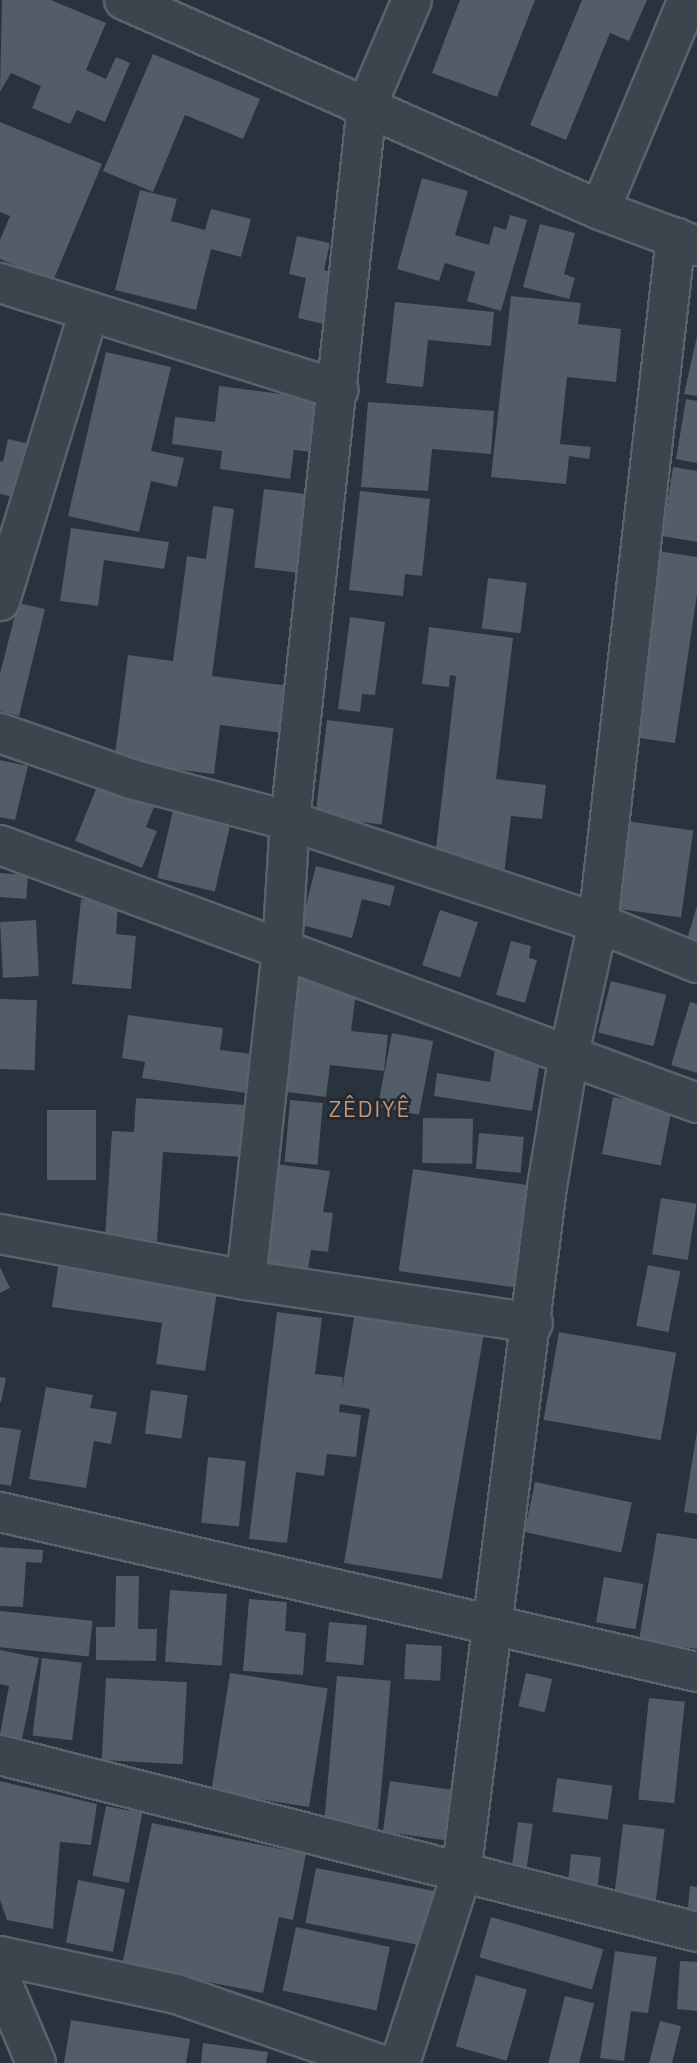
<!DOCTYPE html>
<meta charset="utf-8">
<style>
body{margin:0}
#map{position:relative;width:697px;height:2063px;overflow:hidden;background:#29323d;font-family:"Titillium Web",sans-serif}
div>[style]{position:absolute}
.building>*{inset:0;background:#525d67;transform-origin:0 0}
.roads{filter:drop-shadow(2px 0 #5a626b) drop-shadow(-2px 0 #5a626b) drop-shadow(0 2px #5a626b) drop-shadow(0 -2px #5a626b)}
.minor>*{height:38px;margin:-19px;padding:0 19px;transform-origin:19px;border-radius:19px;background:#3c444d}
span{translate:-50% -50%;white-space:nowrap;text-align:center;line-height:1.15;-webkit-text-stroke:5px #212932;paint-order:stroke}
.neighbourhood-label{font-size:23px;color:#c89473;letter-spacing:2px}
</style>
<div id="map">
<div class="building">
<i style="clip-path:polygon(2px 0,51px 0,106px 23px,86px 70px,106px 79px,116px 57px,130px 63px,105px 122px,77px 110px,70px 124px,32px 108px,41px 86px,11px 73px,0 92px)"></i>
<i style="clip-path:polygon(460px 0,535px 0,497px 97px,432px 73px)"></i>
<i style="clip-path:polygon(582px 0,647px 0,629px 41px,610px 33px,566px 140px,530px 125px)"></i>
<i style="clip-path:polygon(153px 54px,260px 99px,243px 139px,185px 115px,153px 192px,103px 171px)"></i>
<i style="clip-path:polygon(0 122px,102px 164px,53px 281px,0 259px,0 240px,10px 216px,0 212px)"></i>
<i style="clip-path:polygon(422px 178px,468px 191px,455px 235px,489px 245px,494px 226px,506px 230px,510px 215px,527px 220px,501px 311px,467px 301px,475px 272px,445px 263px,439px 281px,397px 269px)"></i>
<i style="clip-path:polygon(140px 190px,177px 199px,171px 221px,205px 230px,211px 209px,251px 219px,241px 257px,211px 249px,196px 310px,115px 290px)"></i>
<i style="clip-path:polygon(540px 224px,575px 233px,564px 274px,575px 278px,569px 299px,523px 287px)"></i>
<i style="clip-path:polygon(297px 236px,330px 243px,324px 270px,344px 275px,332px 326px,298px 318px,306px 278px,289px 274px)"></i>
<i style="clip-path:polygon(511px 296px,581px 303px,578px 324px,621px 329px,616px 382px,567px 377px,560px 444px,591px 447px,589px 459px,569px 456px,566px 484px,491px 477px)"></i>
<i style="clip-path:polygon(395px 302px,494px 312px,491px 346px,428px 340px,423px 387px,386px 383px)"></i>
<i style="clip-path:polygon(697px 336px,697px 396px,684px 394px)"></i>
<i style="clip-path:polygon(106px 352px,171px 367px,151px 451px,184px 458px,177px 487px,151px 481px,139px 532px,68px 516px)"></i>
<i style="clip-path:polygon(219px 386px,327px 400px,320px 453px,294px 450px,290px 479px,220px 469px,222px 451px,172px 444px,175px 417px,215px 422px)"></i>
<i style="clip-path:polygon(686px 399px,697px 401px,697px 463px,676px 459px)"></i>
<i style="clip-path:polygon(368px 402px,494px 411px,491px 454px,432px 449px,428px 491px,361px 487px)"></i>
<i style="clip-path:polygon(8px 439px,30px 444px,19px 498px,0 494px,0 461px,3px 462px)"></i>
<i style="clip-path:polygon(673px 467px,697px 471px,697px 542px,662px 536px)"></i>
<i style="left:264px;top:489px;width:42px;height:79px;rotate:7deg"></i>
<i style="clip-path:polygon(360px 491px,430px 499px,422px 576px,405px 574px,403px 596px,349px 590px)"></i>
<i style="clip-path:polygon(213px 506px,234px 509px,212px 676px,290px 686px,283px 733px,220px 725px,214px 774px,114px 762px,128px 655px,173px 661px,187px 556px,206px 559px)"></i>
<i style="clip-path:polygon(71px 528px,169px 542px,164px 569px,104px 560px,98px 606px,60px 601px)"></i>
<i style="clip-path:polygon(658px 551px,697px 557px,697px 594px,675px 743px,631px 737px)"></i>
<i style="left:488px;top:578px;width:39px;height:51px;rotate:7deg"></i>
<i style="clip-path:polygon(18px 603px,45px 609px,19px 716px,0 711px,0 674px)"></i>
<i style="clip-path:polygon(350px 617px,385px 622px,375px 695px,362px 694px,360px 712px,338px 709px)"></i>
<i style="clip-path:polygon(429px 627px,513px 638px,496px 779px,546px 785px,542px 819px,511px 816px,504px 874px,434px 866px,456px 676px,450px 675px,449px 687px,422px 684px)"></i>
<i style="left:327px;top:720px;width:67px;height:97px;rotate:7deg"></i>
<i style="clip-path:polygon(0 760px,28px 766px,15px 820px,0 817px)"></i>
<i style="clip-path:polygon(98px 784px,154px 807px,146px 827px,157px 831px,142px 868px,75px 841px)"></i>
<i style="left:174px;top:806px;width:59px;height:74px;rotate:13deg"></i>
<i style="left:619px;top:820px;width:75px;height:88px;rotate:8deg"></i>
<i style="clip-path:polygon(316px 866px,395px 886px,390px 906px,362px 899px,352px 938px,301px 925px)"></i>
<i style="left:0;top:873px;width:28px;height:24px;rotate:4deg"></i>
<i style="clip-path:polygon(81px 899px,118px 903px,116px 934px,136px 936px,131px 989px,72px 984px)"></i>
<i style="clip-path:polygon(697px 906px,697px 960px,682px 956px)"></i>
<i style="left:440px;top:910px;width:40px;height:58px;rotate:18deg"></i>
<i style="left:36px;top:920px;width:56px;height:36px;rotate:87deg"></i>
<i style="clip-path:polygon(511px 941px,531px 946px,529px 958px,537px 960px,525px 1003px,496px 995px)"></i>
<i style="clip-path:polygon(300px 978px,357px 984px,351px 1031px,388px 1035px,384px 1071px,330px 1065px,326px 1097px,287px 1092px)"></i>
<i style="left:611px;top:981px;width:57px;height:53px;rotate:14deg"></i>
<i style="left:0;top:999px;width:37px;height:70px;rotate:2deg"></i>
<i style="clip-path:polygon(690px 1002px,697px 1004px,697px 1073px,671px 1065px)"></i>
<i style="clip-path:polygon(128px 1015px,223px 1028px,220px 1050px,251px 1054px,246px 1093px,142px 1078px,145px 1062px,122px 1058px)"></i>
<i style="left:392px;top:1033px;width:42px;height:75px;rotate:11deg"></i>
<i style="clip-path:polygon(496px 1042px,542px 1049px,532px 1111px,434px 1096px,437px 1073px,490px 1082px)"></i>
<i style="left:613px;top:1097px;width:60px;height:58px;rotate:11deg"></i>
<i style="clip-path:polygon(136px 1098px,246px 1105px,243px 1157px,163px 1152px,157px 1241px,105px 1237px,112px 1131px,134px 1132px)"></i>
<i style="left:290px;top:1100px;width:33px;height:62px;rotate:5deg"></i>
<i style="left:47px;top:1110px;width:49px;height:70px"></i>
<i style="left:423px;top:1118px;width:50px;height:45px;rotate:1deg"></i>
<i style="left:479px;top:1133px;width:45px;height:36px;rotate:5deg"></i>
<i style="clip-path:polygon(275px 1164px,330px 1171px,323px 1212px,333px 1213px,328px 1252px,311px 1250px,308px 1270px,261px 1263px)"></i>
<i style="left:413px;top:1169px;width:117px;height:103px;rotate:8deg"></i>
<i style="left:661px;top:1198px;width:36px;height:57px;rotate:9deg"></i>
<i style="clip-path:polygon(59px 1261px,218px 1285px,205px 1371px,156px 1364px,162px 1323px,52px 1307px)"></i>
<i style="left:648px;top:1265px;width:33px;height:62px;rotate:11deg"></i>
<i style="clip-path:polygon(0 1267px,10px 1288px,0 1293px)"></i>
<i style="clip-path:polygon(277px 1312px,322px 1318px,315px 1374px,343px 1377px,342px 1390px,355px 1312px,484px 1333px,442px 1579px,344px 1563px,370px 1409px,340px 1404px,339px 1412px,361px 1415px,356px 1457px,327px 1454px,324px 1476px,296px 1472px,287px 1543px,249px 1539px)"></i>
<i style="left:559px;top:1332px;width:119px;height:89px;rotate:10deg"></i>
<i style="clip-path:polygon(0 1377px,6px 1378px,1px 1402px,0 1402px)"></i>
<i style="clip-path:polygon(46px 1387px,93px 1395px,90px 1408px,117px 1412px,111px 1444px,94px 1441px,86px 1488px,29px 1479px)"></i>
<i style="left:151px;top:1390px;width:37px;height:44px;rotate:8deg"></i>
<i style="clip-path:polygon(0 1427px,21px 1430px,11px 1486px,0 1484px)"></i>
<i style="clip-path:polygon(697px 1431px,697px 1514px,684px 1512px)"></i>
<i style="left:208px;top:1457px;width:38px;height:66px;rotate:6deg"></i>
<i style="left:535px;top:1482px;width:99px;height:51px;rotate:12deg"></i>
<i style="clip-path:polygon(657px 1533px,697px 1539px,697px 1649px,639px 1640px)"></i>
<i style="clip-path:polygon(0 1547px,43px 1550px,42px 1563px,26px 1562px,23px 1607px,0 1606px)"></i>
<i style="clip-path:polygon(116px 1576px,139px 1576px,138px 1629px,157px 1629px,156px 1661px,96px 1660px,96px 1627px,115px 1627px)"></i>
<i style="left:604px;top:1577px;width:40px;height:46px;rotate:10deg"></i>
<i style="left:170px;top:1590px;width:57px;height:72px;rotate:4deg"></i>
<i style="clip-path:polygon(249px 1599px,287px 1602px,285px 1631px,306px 1633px,303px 1675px,243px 1671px)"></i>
<i style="left:0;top:1611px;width:93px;height:36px;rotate:6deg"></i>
<i style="left:329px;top:1622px;width:38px;height:40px;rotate:5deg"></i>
<i style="left:406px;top:1644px;width:36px;height:35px;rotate:3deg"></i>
<i style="clip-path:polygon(0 1650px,39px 1658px,22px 1739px,0 1734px,9px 1686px,0 1684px)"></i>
<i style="left:42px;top:1658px;width:40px;height:78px;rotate:7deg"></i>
<i style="left:230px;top:1673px;width:99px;height:120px;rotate:9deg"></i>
<i style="left:526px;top:1673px;width:27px;height:34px;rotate:13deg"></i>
<i style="left:337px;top:1676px;width:54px;height:148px;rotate:5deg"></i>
<i style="left:106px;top:1678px;width:81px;height:82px;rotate:3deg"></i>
<i style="left:649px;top:1698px;width:36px;height:102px;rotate:6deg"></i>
<i style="left:557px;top:1778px;width:56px;height:34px;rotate:8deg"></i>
<i style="clip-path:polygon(0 1781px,97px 1804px,91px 1845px,60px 1842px,53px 1929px,7px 1920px,0 1900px)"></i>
<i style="left:390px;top:1781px;width:64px;height:51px;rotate:8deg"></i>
<i style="left:106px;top:1806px;width:37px;height:71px;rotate:11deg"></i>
<i style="left:518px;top:1822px;width:15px;height:46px;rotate:8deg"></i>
<i style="clip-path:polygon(152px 1823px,306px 1854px,293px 1920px,279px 1917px,263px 1993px,122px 1965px)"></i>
<i style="left:623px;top:1824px;width:42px;height:78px;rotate:7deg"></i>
<i style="left:571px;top:1854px;width:30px;height:33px;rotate:6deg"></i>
<i style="left:316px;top:1868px;width:130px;height:56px;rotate:11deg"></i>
<i style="left:78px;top:1880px;width:48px;height:64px;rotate:11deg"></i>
<i style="clip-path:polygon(690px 1886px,697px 1887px,697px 1920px,687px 1919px)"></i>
<i style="left:491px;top:1917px;width:117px;height:42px;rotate:16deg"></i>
<i style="left:296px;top:1927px;width:96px;height:65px;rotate:12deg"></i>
<i style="clip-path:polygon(615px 1951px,657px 1957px,648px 2013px,631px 2011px,624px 2061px,600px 2058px)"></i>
<i style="clip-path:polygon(680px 1961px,697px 1962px,697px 2011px,677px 2009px)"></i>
<i style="left:476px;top:1975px;width:53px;height:74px;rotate:16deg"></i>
<i style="left:565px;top:1996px;width:30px;height:69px;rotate:14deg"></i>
<i style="clip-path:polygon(71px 2020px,190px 2039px,186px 2063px,64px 2063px)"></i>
<i style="clip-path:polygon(660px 2021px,681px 2026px,672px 2063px,649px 2063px)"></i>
<i style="clip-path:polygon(203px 2043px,268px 2052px,266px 2063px,201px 2063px)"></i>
</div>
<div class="roads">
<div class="minor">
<i style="left:124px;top:0;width:520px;rotate:23.81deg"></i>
<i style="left:600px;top:210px;width:103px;rotate:20.4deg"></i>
<i style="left:600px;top:210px;width:228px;rotate:-67.3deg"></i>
<i style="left:0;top:283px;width:355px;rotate:17.5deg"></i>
<i style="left:0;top:601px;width:302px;rotate:-72.9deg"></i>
<i style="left:0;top:733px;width:139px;rotate:19.3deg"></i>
<i style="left:131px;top:779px;width:164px;rotate:14.8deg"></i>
<i style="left:290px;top:821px;width:324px;rotate:18.3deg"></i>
<i style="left:598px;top:923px;width:107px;rotate:22deg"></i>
<i style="left:0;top:845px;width:743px;rotate:20.31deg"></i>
<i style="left:0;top:1234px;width:250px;rotate:10.6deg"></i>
<i style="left:246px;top:1280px;width:290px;rotate:8.5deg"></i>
<i style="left:246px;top:1280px;width:332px;rotate:-83.8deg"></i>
<i style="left:282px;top:950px;width:129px;rotate:-86.5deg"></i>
<i style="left:290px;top:821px;width:720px;rotate:-83.86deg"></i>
<i style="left:367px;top:105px;width:114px;rotate:-66.8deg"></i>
<i style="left:0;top:1512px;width:715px;rotate:12.93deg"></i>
<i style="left:0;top:1755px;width:719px;rotate:14.25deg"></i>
<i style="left:0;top:1956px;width:180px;rotate:12.2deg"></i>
<i style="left:176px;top:1994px;width:212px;rotate:19deg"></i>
<i style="left:0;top:1978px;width:92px;rotate:67deg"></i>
<i style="left:400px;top:2063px;width:198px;rotate:-72deg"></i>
<i style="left:461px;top:1875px;width:693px;rotate:-82.87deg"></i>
<i style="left:547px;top:1187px;width:135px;rotate:-80.6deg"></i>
<i style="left:569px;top:1054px;width:134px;rotate:-77.5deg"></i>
<i style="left:598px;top:923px;width:690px;rotate:-83.51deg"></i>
</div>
</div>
<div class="neighbourhood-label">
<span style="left:370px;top:1109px">ZÊDIYÊ</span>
</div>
</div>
